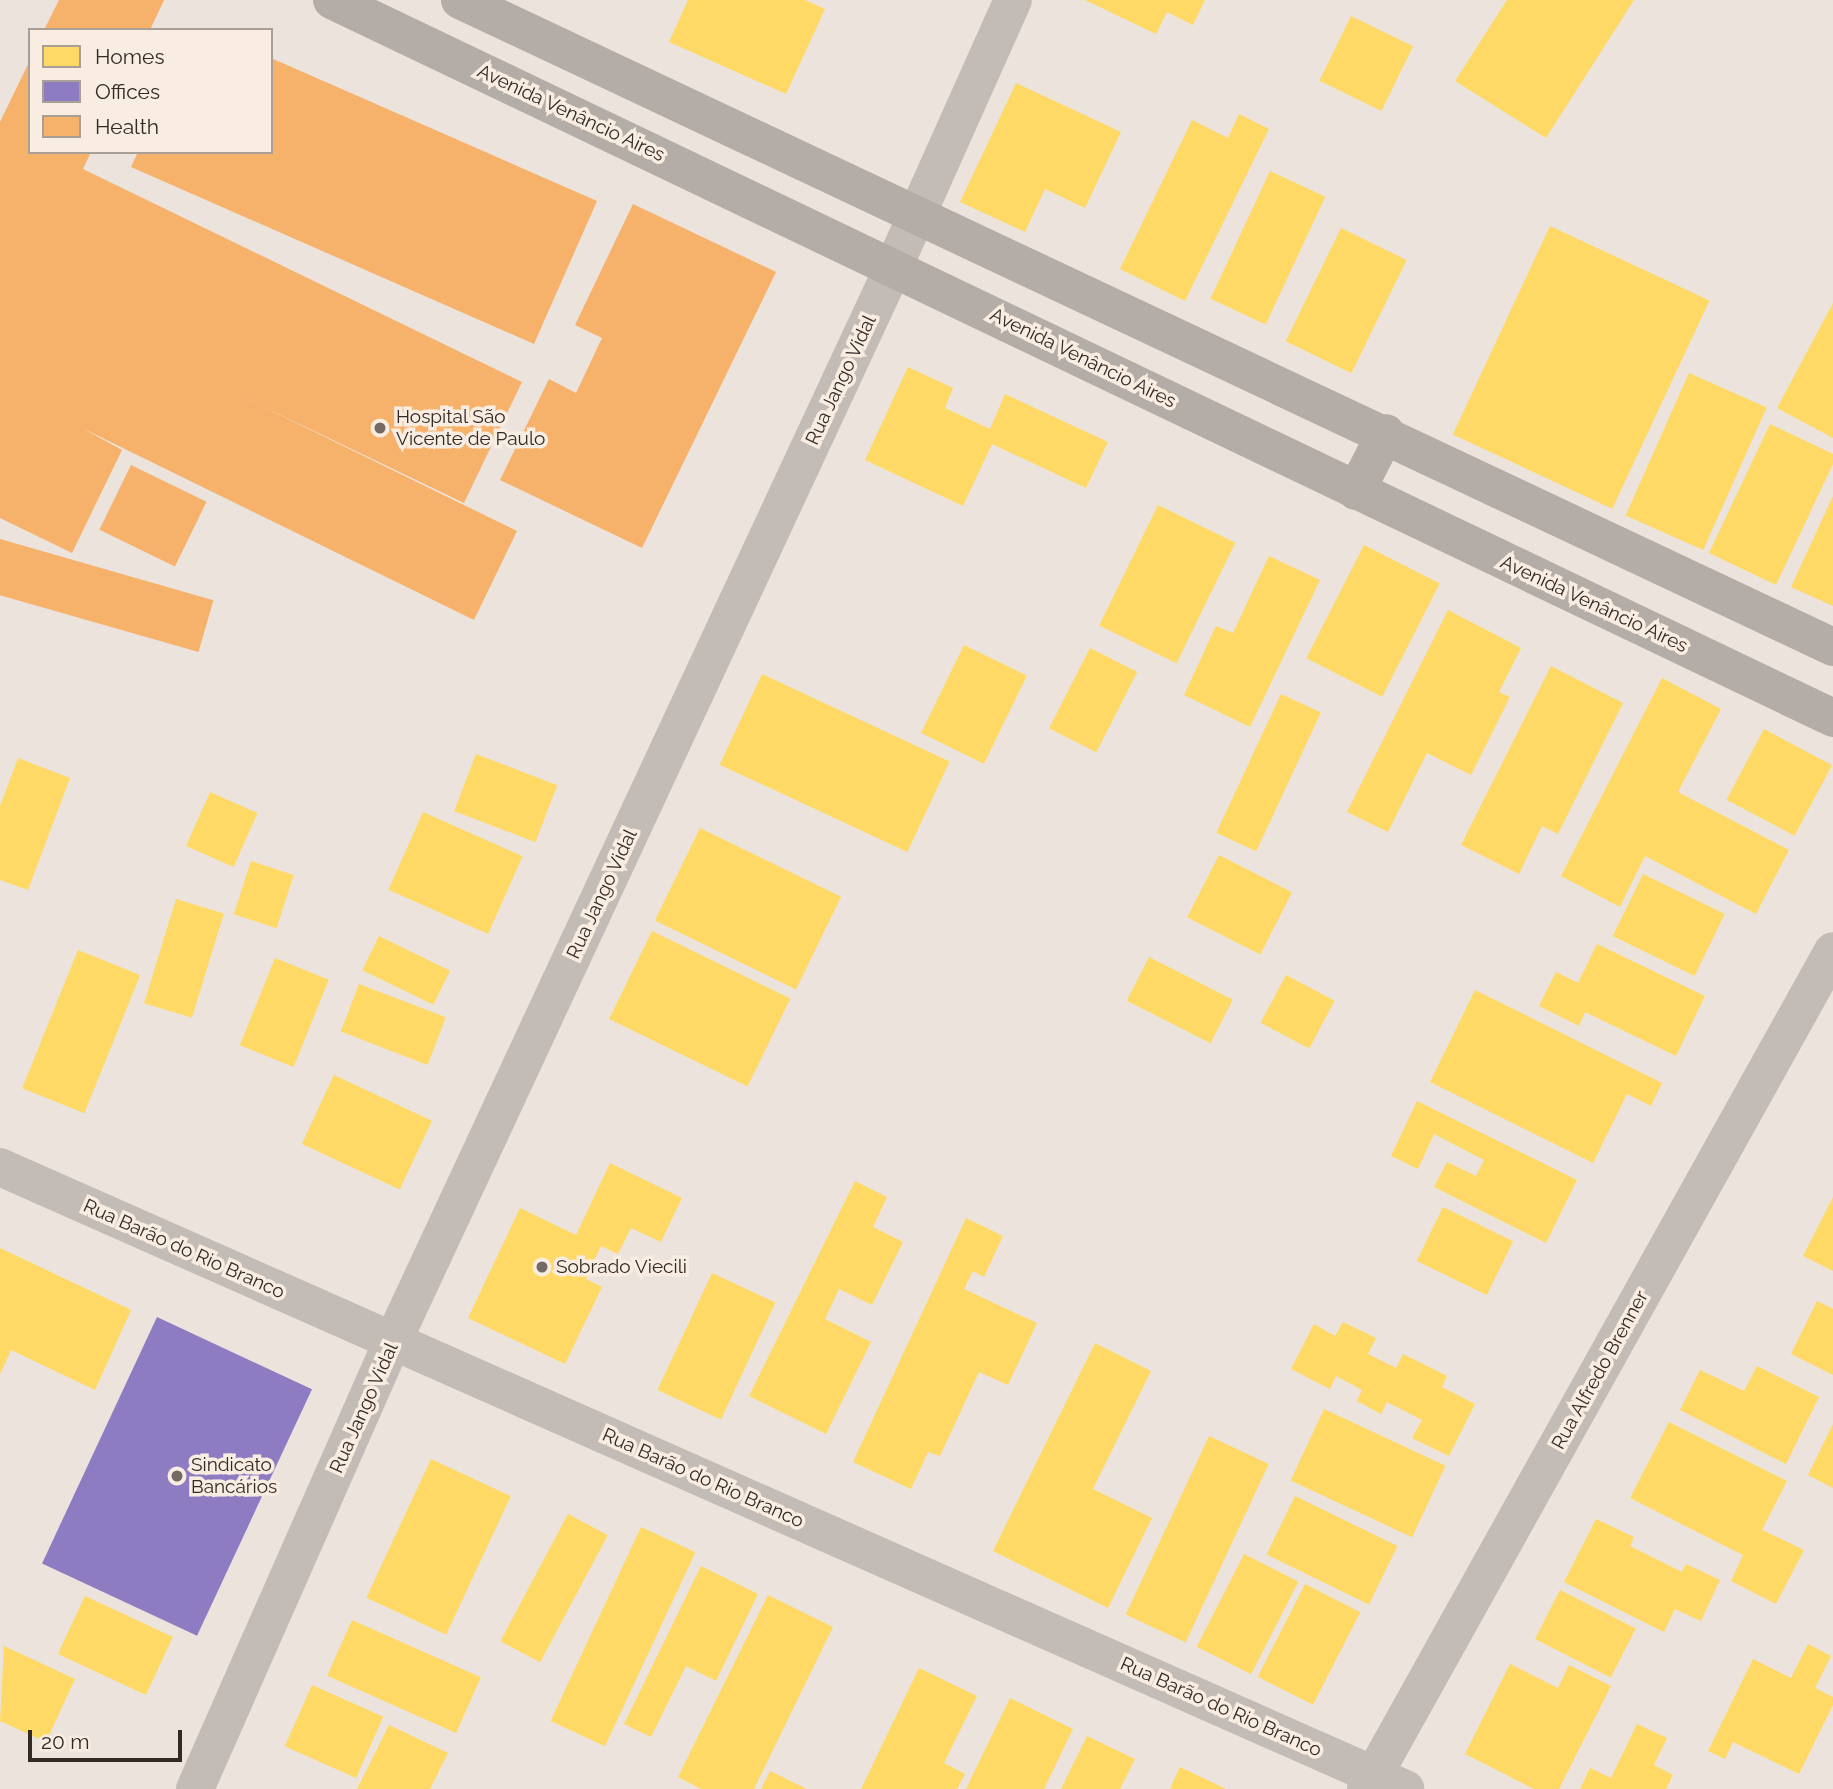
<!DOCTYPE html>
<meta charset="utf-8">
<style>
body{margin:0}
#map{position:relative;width:1833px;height:1789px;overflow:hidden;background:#ebe3dc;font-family:Raleway,sans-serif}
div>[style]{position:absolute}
.homes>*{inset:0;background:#ffd966;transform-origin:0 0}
.offices>*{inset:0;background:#8e7cc3;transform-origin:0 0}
.health>*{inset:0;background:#f6b26b;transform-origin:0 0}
.minor>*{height:38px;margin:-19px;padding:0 19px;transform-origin:19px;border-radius:19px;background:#c3bbb6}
.tertiary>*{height:38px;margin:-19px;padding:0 19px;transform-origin:19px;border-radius:19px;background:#c3bbb6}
.secondary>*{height:38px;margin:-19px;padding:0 19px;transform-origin:19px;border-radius:19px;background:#b4aca6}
.dots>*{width:19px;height:19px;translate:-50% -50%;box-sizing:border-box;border:4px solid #f9ede2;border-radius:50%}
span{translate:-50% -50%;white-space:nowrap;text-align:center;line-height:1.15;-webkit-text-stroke:7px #f9ede2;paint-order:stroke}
.street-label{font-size:19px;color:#332925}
.poi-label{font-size:19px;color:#332925}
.left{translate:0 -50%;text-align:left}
.legend{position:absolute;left:28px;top:28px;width:245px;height:126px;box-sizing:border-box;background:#f9ede2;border:2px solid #aa9f96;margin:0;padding:9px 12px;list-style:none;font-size:21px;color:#332925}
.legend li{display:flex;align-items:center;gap:14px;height:35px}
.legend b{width:35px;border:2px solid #aa9f96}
.scale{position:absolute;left:28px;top:1730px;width:154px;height:32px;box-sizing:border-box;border:4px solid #332925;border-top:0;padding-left:9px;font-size:21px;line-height:24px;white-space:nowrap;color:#332925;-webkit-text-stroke:5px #f9ede2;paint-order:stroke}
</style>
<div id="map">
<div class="homes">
<i style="clip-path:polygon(688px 0,805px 0,825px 9px,786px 94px,669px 42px)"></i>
<i style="clip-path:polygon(1085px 0,1205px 0,1193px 25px,1167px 12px,1156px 34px)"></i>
<i style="clip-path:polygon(1507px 0,1634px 0,1546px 138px,1455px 81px)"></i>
<i style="left:1351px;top:16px;width:69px;height:72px;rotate:26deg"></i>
<i style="clip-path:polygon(1016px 83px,1121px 132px,1085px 208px,1045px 189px,1025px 232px,960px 202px)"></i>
<i style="clip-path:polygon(1239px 114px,1269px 129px,1185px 301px,1120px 269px,1192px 120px,1228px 138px)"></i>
<i style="left:1270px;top:171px;width:61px;height:141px;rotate:25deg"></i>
<i style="left:1550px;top:226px;width:176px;height:230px;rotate:25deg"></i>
<i style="left:1341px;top:228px;width:73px;height:126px;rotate:26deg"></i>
<i style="clip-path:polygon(1833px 303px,1833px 438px,1777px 408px)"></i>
<i style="clip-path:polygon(908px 367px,953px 388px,945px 408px,990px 429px,1005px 394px,1108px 442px,1086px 488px,992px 444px,963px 506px,865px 460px)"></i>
<i style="left:1689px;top:373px;width:85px;height:156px;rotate:24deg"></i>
<i style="clip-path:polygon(1770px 424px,1833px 454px,1833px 464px,1776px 585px,1709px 553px)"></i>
<i style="clip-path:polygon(1833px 496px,1833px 606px,1791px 587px)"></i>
<i style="left:1158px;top:505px;width:86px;height:134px;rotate:26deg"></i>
<i style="left:1364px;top:545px;width:85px;height:127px;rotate:27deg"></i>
<i style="clip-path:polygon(1269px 556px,1320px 580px,1250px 727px,1184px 695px,1216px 626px,1233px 633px)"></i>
<i style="clip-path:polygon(1448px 610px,1521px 648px,1499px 692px,1510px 697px,1471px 775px,1427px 753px,1388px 832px,1347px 812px)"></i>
<i style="left:964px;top:645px;width:70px;height:98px;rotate:26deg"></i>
<i style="left:1090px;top:648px;width:53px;height:90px;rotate:27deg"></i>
<i style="clip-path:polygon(1551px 666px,1623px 703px,1558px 834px,1542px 826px,1519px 874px,1461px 845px)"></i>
<i style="left:762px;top:674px;width:207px;height:100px;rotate:25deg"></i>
<i style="clip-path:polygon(1662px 678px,1721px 709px,1678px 792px,1789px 850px,1756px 914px,1645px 856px,1620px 907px,1561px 876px)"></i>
<i style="left:1281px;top:694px;width:44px;height:153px;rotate:25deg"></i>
<i style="left:1764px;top:729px;width:77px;height:80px;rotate:28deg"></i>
<i style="left:476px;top:754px;width:87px;height:61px;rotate:21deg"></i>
<i style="clip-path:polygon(18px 758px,70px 778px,28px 890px,0 880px,0 806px)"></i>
<i style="left:210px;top:792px;width:52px;height:59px;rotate:24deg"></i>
<i style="left:423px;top:812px;width:109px;height:85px;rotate:24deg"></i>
<i style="left:700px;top:828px;width:157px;height:103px;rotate:26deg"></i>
<i style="left:1219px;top:855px;width:82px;height:70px;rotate:27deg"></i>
<i style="left:251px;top:861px;width:45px;height:56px;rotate:18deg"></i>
<i style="left:1643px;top:874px;width:91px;height:69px;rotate:26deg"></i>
<i style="left:176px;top:899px;width:50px;height:109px;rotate:17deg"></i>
<i style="left:652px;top:931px;width:154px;height:98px;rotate:26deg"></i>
<i style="left:379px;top:936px;width:79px;height:38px;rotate:26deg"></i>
<i style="clip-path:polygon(1597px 944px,1705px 996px,1676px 1056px,1585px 1012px,1579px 1026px,1539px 1006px,1556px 972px,1578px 983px)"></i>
<i style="left:78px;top:950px;width:67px;height:149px;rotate:22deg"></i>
<i style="left:1149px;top:957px;width:94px;height:49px;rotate:27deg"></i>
<i style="left:275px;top:958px;width:58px;height:94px;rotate:22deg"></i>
<i style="left:1286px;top:975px;width:55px;height:54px;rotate:28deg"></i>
<i style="left:359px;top:984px;width:93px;height:51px;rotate:21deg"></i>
<i style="clip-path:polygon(1475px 990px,1662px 1083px,1651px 1106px,1627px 1094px,1593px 1163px,1430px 1082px)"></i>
<i style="left:334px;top:1075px;width:108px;height:76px;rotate:25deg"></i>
<i style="clip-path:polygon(1417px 1101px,1577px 1180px,1546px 1243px,1434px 1187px,1447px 1162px,1476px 1176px,1484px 1160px,1434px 1134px,1418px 1169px,1391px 1156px)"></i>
<i style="clip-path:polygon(610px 1163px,682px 1198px,661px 1242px,631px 1228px,618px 1254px,601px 1246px,586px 1279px,602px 1287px,565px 1364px,468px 1318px,520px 1208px,576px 1235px)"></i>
<i style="clip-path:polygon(855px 1181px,887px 1197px,873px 1227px,903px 1242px,872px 1305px,839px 1289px,825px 1319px,871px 1342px,826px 1434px,749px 1396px)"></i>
<i style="clip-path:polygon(1833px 1197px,1833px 1271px,1803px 1256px)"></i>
<i style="left:1443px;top:1207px;width:78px;height:60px;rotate:26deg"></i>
<i style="clip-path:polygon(966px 1218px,1003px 1236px,984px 1277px,973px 1271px,964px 1289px,1037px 1323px,1008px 1385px,979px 1372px,940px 1456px,928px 1452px,911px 1489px,853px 1462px)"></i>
<i style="clip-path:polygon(0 1248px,131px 1310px,95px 1390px,11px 1350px,0 1374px)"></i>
<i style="left:712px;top:1273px;width:70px;height:129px;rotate:25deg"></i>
<i style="clip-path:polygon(1817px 1301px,1833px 1309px,1833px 1375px,1791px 1354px)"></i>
<i style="clip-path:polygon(1343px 1322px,1376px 1338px,1368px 1354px,1396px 1368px,1403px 1354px,1447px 1376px,1442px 1387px,1475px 1404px,1449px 1456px,1412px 1438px,1422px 1420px,1387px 1402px,1381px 1414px,1357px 1401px,1362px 1390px,1336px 1376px,1330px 1389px,1291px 1369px,1314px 1324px,1335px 1336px)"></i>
<i style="clip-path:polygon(1095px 1343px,1151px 1371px,1093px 1489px,1152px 1518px,1108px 1608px,993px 1551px)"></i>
<i style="clip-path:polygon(1757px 1366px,1819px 1397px,1786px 1464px,1680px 1410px,1700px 1370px,1744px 1391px)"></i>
<i style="left:1324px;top:1409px;width:134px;height:79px;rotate:25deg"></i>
<i style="clip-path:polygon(1669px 1422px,1787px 1481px,1762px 1530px,1804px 1550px,1776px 1604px,1731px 1581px,1743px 1555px,1630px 1498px)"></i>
<i style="clip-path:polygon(1833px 1424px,1833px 1488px,1808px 1475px)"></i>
<i style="left:1209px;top:1436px;width:66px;height:197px;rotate:25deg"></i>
<i style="left:431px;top:1459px;width:88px;height:153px;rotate:25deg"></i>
<i style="left:1295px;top:1496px;width:114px;height:65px;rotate:26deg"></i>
<i style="left:568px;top:1514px;width:45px;height:144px;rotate:28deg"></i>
<i style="clip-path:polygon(1596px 1519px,1634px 1537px,1630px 1546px,1682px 1572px,1686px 1564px,1720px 1580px,1701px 1621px,1675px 1609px,1664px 1632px,1564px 1582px)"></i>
<i style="left:641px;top:1527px;width:60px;height:214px;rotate:25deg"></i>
<i style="left:1244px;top:1554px;width:61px;height:104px;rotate:27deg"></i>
<i style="clip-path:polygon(701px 1566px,758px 1594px,716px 1681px,686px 1666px,651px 1737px,624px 1724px)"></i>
<i style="left:1305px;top:1584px;width:62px;height:104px;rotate:27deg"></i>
<i style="left:1560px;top:1590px;width:85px;height:55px;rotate:27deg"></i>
<i style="clip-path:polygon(768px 1595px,833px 1627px,754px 1789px,701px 1789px,678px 1777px)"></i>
<i style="left:85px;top:1596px;width:97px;height:64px;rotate:25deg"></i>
<i style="left:352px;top:1620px;width:141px;height:61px;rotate:24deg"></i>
<i style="clip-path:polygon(1808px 1644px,1831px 1656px,1815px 1688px,1833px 1697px,1833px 1705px,1799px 1774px,1733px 1742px,1725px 1759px,1708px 1751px,1753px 1659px,1791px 1678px)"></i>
<i style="clip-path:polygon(4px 1646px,75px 1679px,46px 1742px,0 1721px)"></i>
<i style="clip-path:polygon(1510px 1664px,1558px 1688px,1569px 1665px,1611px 1686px,1559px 1789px,1534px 1789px,1465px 1754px)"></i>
<i style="clip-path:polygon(919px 1668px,977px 1696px,944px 1763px,965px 1774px,957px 1789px,861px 1789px)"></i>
<i style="left:312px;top:1685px;width:78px;height:67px;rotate:24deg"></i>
<i style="clip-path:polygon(1010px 1698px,1073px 1729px,1044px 1789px,966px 1789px)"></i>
<i style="clip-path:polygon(1637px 1724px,1667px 1738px,1654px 1765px,1673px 1775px,1666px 1789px,1580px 1789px,1590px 1768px,1611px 1778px)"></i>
<i style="clip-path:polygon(389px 1725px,448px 1753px,430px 1789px,357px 1789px)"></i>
<i style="clip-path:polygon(1087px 1736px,1135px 1759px,1120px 1789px,1061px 1789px)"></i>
<i style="clip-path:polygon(1180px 1767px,1226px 1789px,1170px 1789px)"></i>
<i style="clip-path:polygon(770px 1771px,807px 1789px,761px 1789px)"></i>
</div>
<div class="offices">
<i style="left:157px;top:1317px;width:171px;height:272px;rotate:25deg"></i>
</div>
<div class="health">
<i style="clip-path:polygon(59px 0,164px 0,150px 30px,44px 30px)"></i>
<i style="clip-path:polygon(271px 58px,597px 201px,534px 344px,131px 167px,138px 152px,271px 152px)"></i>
<i style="clip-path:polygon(30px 60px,30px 152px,91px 152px,83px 169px,522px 382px,464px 503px,237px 394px,517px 531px,474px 620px,82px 428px,122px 450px,72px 553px,0 518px,0 122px)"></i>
<i style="clip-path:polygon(633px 204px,776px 272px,642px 548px,500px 480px,549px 379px,576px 393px,602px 338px,575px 325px)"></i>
<i style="left:131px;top:465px;width:84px;height:72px;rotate:26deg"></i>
<i style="left:0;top:539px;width:222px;height:54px;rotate:16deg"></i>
</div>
<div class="minor">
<i style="left:195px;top:1789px;width:490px;rotate:-66.2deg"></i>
<i style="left:393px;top:1341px;width:1186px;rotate:-65.01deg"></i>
<i style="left:1366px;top:1789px;width:959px;rotate:-60.87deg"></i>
</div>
<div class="tertiary">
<i style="left:894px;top:266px;width:291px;rotate:-65.9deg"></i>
<i style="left:0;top:1167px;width:1537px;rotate:23.88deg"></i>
</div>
<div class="secondary">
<i style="left:332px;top:0;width:1664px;rotate:25.56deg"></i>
<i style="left:460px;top:0;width:1518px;rotate:25.23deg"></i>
<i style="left:1356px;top:491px;width:65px;rotate:-62.7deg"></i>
</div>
<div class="dots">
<i style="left:380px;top:428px;background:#736a65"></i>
<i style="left:542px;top:1267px;background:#736a65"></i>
<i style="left:177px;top:1476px;background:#736a65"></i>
</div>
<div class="street-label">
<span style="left:571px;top:113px;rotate:25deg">Avenida Venâncio Aires</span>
<span style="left:1083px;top:358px;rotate:26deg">Avenida Venâncio Aires</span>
<span style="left:841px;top:380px;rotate:-65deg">Rua Jango Vidal</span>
<span style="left:1594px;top:604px;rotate:25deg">Avenida Venâncio Aires</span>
<span style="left:602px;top:894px;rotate:-65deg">Rua Jango Vidal</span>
<span style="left:184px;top:1249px;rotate:24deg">Rua Barão do Rio Branco</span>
<span style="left:1600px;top:1370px;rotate:-61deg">Rua Alfredo Brenner</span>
<span style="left:364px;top:1408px;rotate:-66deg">Rua Jango Vidal</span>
<span style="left:703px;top:1478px;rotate:24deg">Rua Barão do Rio Branco</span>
<span style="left:1221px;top:1707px;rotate:24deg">Rua Barão do Rio Branco</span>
</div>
<div class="poi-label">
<span class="left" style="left:396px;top:428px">Hospital São<br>Vicente de Paulo</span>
<span class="left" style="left:556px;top:1267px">Sobrado Viecili</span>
<span class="left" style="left:191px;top:1476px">Sindicato<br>Bancários</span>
</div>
<ul class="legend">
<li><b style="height:19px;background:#ffd966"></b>Homes</li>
<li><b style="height:19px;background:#8e7cc3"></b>Offices</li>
<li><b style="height:19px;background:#f6b26b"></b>Health</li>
</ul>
<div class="scale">20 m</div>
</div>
